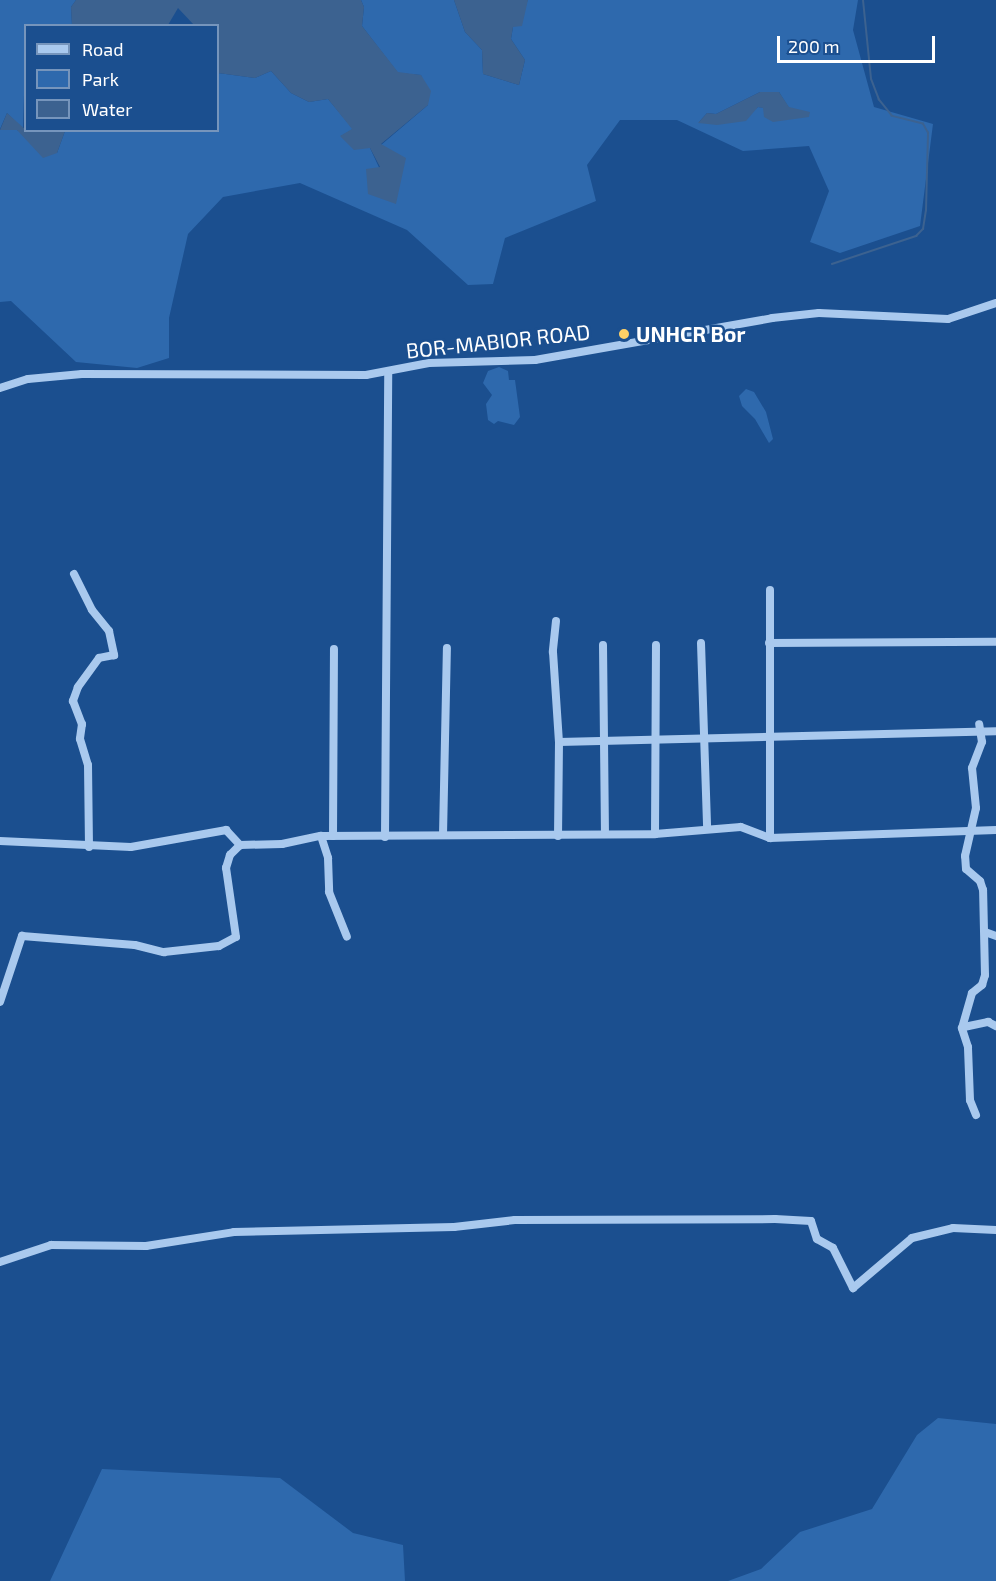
<!DOCTYPE html>
<style>
body{margin:0}
#map{position:relative;width:996px;height:1581px;overflow:hidden;background:#1b4f8f;font-family:"Exo 2",sans-serif}
div>[style]{position:absolute}
.green>*{inset:0;background:#2e69ad}
.water>*{inset:0;background:#3c6290}
.stream>*{height:1.5px;margin:-0.75px;padding:0 0.75px;transform-origin:0.75px;border-radius:0.75px;background:#3c6290}
.minor>*{height:8px;margin:-4px;padding:0 4px;transform-origin:4px;border-radius:4px;background:#a9c9ee}
.dots>*{width:16px;height:16px;translate:-50% -50%;box-sizing:border-box;border:3px solid #1b4f8f;border-radius:50%}
span{translate:-50% -50%;white-space:nowrap;text-align:center;line-height:1.15;-webkit-text-stroke:5px #1b4f8f;paint-order:stroke}
.poi-label{font-size:21px;color:#fff;font-weight:700}
.left{translate:0 -50%;text-align:left}
.street-label{font-size:21px;color:#fff}
.legend{position:absolute;left:24px;top:24px;width:195px;height:108px;box-sizing:border-box;background:#1b4f8f;border:2px solid #7695bc;margin:0;padding:8px 10px;list-style:none;font-size:18px;color:#fff}
.legend li{display:flex;align-items:center;gap:12px;height:30px}
.legend b{width:30px;border:2px solid #7695bc}
.scale{position:absolute;left:777px;top:36px;width:158px;height:27px;box-sizing:border-box;border:3px solid #fff;border-top:0;padding-left:8px;font-size:18px;line-height:21px;white-space:nowrap;color:#fff;-webkit-text-stroke:4px #1b4f8f;paint-order:stroke}
</style>
<div id="map">
<div class="green">
<i style="clip-path:polygon(0 0,76px 0,71px 7px,72px 25px,26px 26px,23px 129px,7px 113px,0 129px)"></i>
<i style="clip-path:polygon(evenodd,361px 0,454px 0,465px 32px,482px 50px,483px 74px,519px 85px,525px 60px,511px 39px,513px 27px,528px 0,858px 0,853px 30px,874px 107px,933px 124px,920px 226px,840px 253px,810px 242px,829px 191px,809px 146px,743px 151px,677px 120px,620px 120px,587px 165px,596px 201px,505px 238px,493px 284px,468px 285px,407px 230px,300px 183px,223px 197px,188px 234px,169px 318px,169px 358px,137px 368px,76px 362px,11px 301px,0 302px,0 130px,17px 130px,57px 153px,65px 131px,218px 130px,218px 73px,255px 78px,271px 71px,291px 93px,309px 102px,328px 99px,353px 129px,341px 136px,370px 148px,396px 204px,381px 145px,428px 105px,421px 75px,398px 73px,362px 26px,364px 7px,361px 0,760px 92px,779px 92px,789px 108px,810px 113px,758px 107px,750px 113px,699px 122px,707px 113px,716px 114px,760px 92px)"></i>
<i style="clip-path:polygon(499px 367px,508px 371px,509px 380px,515px 380px,520px 417px,514px 425px,498px 421px,494px 424px,488px 420px,486px 404px,492px 395px,483px 383px,488px 371px)"></i>
<i style="clip-path:polygon(746px 389px,754px 392px,766px 412px,773px 439px,769px 443px,755px 419px,742px 406px,739px 396px)"></i>
<i style="clip-path:polygon(938px 1418px,996px 1424px,996px 1581px,728px 1581px,761px 1569px,800px 1532px,872px 1509px,917px 1435px)"></i>
<i style="clip-path:polygon(102px 1469px,280px 1478px,353px 1533px,403px 1545px,405px 1581px,50px 1581px)"></i>
</div>
<div class="water">
<i style="clip-path:polygon(76px 0,361px 0,364px 7px,362px 26px,398px 72px,421px 75px,431px 91px,428px 105px,381px 144px,406px 158px,396px 204px,368px 194px,366px 169px,380px 167px,370px 148px,354px 150px,340px 136px,352px 129px,328px 99px,309px 102px,291px 93px,271px 71px,255px 78px,218px 73px,218px 26px,194px 25px,178px 8px,168px 25px,72px 25px,71px 7px)"></i>
<i style="clip-path:polygon(454px 0,528px 0,522px 26px,513px 27px,511px 39px,525px 60px,519px 85px,483px 74px,482px 50px,465px 32px)"></i>
<i style="clip-path:polygon(760px 92px,779px 92px,789px 107px,810px 112px,809px 117px,773px 122px,764px 117px,763px 108px,758px 107px,746px 121px,717px 125px,698px 123px,707px 113px,716px 114px)"></i>
<i style="clip-path:polygon(7px 113px,26px 130px,65px 131px,57px 153px,43px 158px,17px 130px,0 130px)"></i>
</div>
<div class="stream">
<i style="left:832px;top:264px;width:89px;rotate:-18.4deg"></i>
<i style="left:916px;top:236px;width:10px;rotate:-45deg"></i>
<i style="left:923px;top:229px;width:18px;rotate:-81deg"></i>
<i style="left:926px;top:211px;width:78px;rotate:-88.5deg"></i>
<i style="left:928px;top:133px;width:10px;rotate:-119deg"></i>
<i style="left:923px;top:124px;width:32px;rotate:-166deg"></i>
<i style="left:892px;top:116px;width:21px;rotate:-129deg"></i>
<i style="left:879px;top:100px;width:22px;rotate:-111deg"></i>
<i style="left:871px;top:79px;width:79px;rotate:-95.8deg"></i>
</div>
<div class="minor">
<i style="left:0;top:388px;width:29px;rotate:-18deg"></i>
<i style="left:28px;top:379px;width:54px;rotate:-5.3deg"></i>
<i style="left:82px;top:374px;width:284px;rotate:0.2deg"></i>
<i style="left:366px;top:375px;width:64px;rotate:-10.8deg"></i>
<i style="left:429px;top:363px;width:106px;rotate:-1.6deg"></i>
<i style="left:535px;top:360px;width:241px;rotate:-10deg"></i>
<i style="left:772px;top:318px;width:47px;rotate:-6.1deg"></i>
<i style="left:819px;top:313px;width:129px;rotate:2.7deg"></i>
<i style="left:948px;top:319px;width:51px;rotate:-18.4deg"></i>
<i style="left:74px;top:574px;width:40px;rotate:63.4deg"></i>
<i style="left:92px;top:610px;width:27px;rotate:51deg"></i>
<i style="left:109px;top:631px;width:25px;rotate:78deg"></i>
<i style="left:114px;top:655px;width:15px;rotate:169deg"></i>
<i style="left:99px;top:658px;width:36px;rotate:126deg"></i>
<i style="left:78px;top:687px;width:15px;rotate:110deg"></i>
<i style="left:73px;top:701px;width:25px;rotate:69deg"></i>
<i style="left:82px;top:724px;width:15px;rotate:98deg"></i>
<i style="left:80px;top:739px;width:27px;rotate:73deg"></i>
<i style="left:88px;top:765px;width:82px;rotate:89.3deg"></i>
<i style="left:556px;top:621px;width:31px;rotate:96deg"></i>
<i style="left:553px;top:652px;width:90px;rotate:86.2deg"></i>
<i style="left:559px;top:742px;width:94px;rotate:90.6deg"></i>
<i style="left:701px;top:643px;width:185px;rotate:88.1deg"></i>
<i style="left:769px;top:643px;width:227px;rotate:-0.3deg"></i>
<i style="left:603px;top:645px;width:189px;rotate:89.4deg"></i>
<i style="left:559px;top:742px;width:437px;rotate:-1.4deg"></i>
<i style="left:655px;top:834px;width:189px;rotate:-89.7deg"></i>
<i style="left:443px;top:835px;width:187px;rotate:-88.8deg"></i>
<i style="left:321px;top:836px;width:23px;rotate:72deg"></i>
<i style="left:328px;top:858px;width:34px;rotate:88deg"></i>
<i style="left:329px;top:892px;width:48px;rotate:68.2deg"></i>
<i style="left:333px;top:836px;width:187px;rotate:-89.7deg"></i>
<i style="left:385px;top:837px;width:465px;rotate:-89.6deg"></i>
<i style="left:770px;top:838px;width:248px;rotate:-90deg"></i>
<i style="left:0;top:841px;width:131px;rotate:2.6deg"></i>
<i style="left:131px;top:847px;width:97px;rotate:-10.1deg"></i>
<i style="left:226px;top:830px;width:21px;rotate:47deg"></i>
<i style="left:240px;top:845px;width:42px;rotate:-1.4deg"></i>
<i style="left:282px;top:844px;width:40px;rotate:-12deg"></i>
<i style="left:321px;top:836px;width:334px;rotate:-0.3deg"></i>
<i style="left:655px;top:834px;width:86px;rotate:-4.7deg"></i>
<i style="left:741px;top:827px;width:31px;rotate:21deg"></i>
<i style="left:770px;top:838px;width:226px;rotate:-2deg"></i>
<i style="left:985px;top:932px;width:12px;rotate:20deg"></i>
<i style="left:0;top:1002px;width:70px;rotate:-71.6deg"></i>
<i style="left:22px;top:936px;width:113px;rotate:4.6deg"></i>
<i style="left:135px;top:945px;width:30px;rotate:14deg"></i>
<i style="left:164px;top:952px;width:55px;rotate:-6.2deg"></i>
<i style="left:219px;top:946px;width:19px;rotate:-28deg"></i>
<i style="left:236px;top:937px;width:70px;rotate:-98.2deg"></i>
<i style="left:226px;top:868px;width:14px;rotate:-73deg"></i>
<i style="left:230px;top:855px;width:14px;rotate:-45deg"></i>
<i style="left:964px;top:1027px;width:25px;rotate:-12deg"></i>
<i style="left:988px;top:1022px;width:9px;rotate:27deg"></i>
<i style="left:976px;top:1115px;width:16px;rotate:-112deg"></i>
<i style="left:970px;top:1100px;width:53px;rotate:-92.2deg"></i>
<i style="left:968px;top:1047px;width:20px;rotate:-108deg"></i>
<i style="left:962px;top:1028px;width:36px;rotate:-74deg"></i>
<i style="left:972px;top:993px;width:13px;rotate:-39deg"></i>
<i style="left:982px;top:985px;width:10px;rotate:-73deg"></i>
<i style="left:985px;top:975px;width:85px;rotate:-91.3deg"></i>
<i style="left:983px;top:890px;width:9px;rotate:-108deg"></i>
<i style="left:980px;top:881px;width:18px;rotate:-139deg"></i>
<i style="left:966px;top:869px;width:13px;rotate:-94deg"></i>
<i style="left:965px;top:856px;width:49px;rotate:-77.1deg"></i>
<i style="left:976px;top:808px;width:40px;rotate:-95.7deg"></i>
<i style="left:972px;top:768px;width:28px;rotate:-69deg"></i>
<i style="left:982px;top:742px;width:18px;rotate:-99deg"></i>
<i style="left:0;top:1262px;width:54px;rotate:-18.4deg"></i>
<i style="left:51px;top:1245px;width:95px;rotate:0.6deg"></i>
<i style="left:146px;top:1246px;width:89px;rotate:-9deg"></i>
<i style="left:234px;top:1232px;width:220px;rotate:-1.3deg"></i>
<i style="left:454px;top:1227px;width:61px;rotate:-6.5deg"></i>
<i style="left:515px;top:1220px;width:260px;rotate:-0.2deg"></i>
<i style="left:775px;top:1219px;width:36px;rotate:3deg"></i>
<i style="left:811px;top:1221px;width:19px;rotate:72deg"></i>
<i style="left:817px;top:1239px;width:18px;rotate:29deg"></i>
<i style="left:833px;top:1248px;width:45px;rotate:63.4deg"></i>
<i style="left:853px;top:1288px;width:77px;rotate:-40.3deg"></i>
<i style="left:912px;top:1238px;width:42px;rotate:-13.7deg"></i>
<i style="left:953px;top:1228px;width:43px;rotate:2.7deg"></i>
</div>
<div class="dots">
<i style="left:624px;top:334px;background:#ffd166"></i>
</div>
<div class="poi-label">
<span class="left" style="left:636px;top:334px">UNHCR Bor</span>
</div>
<div class="street-label">
<span style="left:498px;top:341px;rotate:-6deg">BOR-MABIOR ROAD</span>
</div>
<ul class="legend">
<li><b style="height:8px;background:#a9c9ee"></b>Road</li>
<li><b style="height:16px;background:#2e69ad"></b>Park</li>
<li><b style="height:16px;background:#3c6290"></b>Water</li>
</ul>
<div class="scale">200 m</div>
</div>
